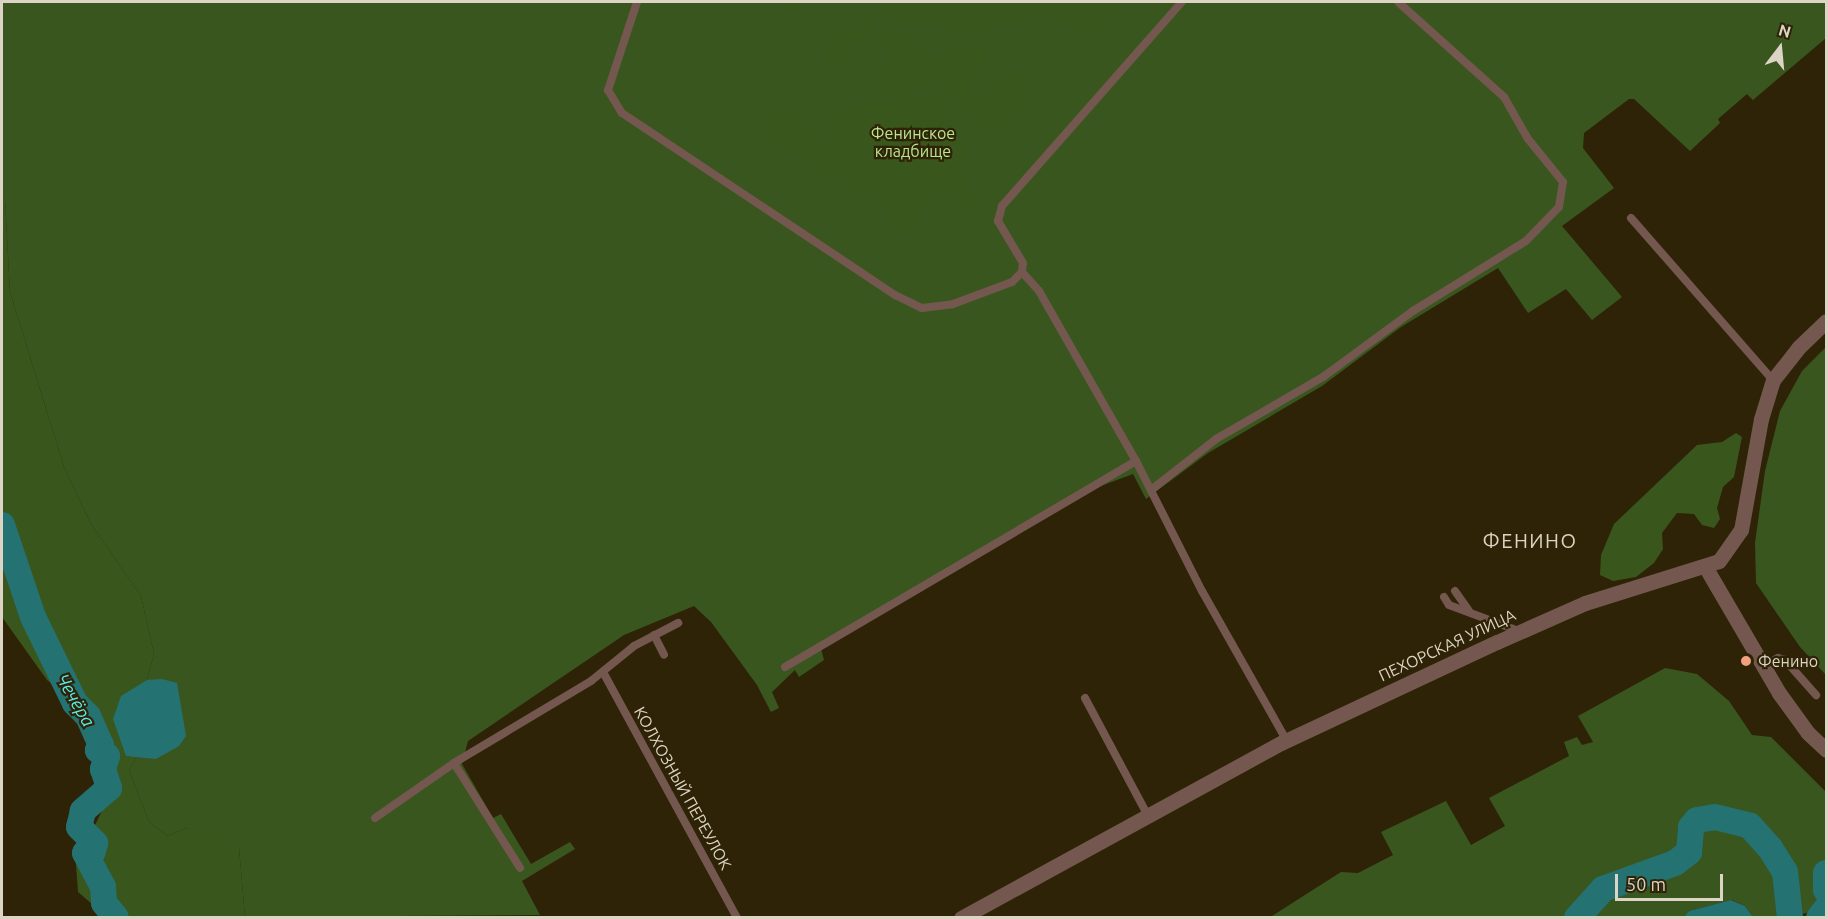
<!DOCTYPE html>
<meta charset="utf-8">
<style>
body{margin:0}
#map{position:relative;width:1828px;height:919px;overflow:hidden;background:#2e2306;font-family:Ubuntu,sans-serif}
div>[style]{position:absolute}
.green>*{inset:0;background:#3a561f}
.forest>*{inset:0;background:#39561c}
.water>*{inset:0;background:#257272}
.river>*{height:26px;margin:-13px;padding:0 13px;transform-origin:13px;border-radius:13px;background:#257272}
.service>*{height:8px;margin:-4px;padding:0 4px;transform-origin:4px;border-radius:4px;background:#74574f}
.minor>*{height:15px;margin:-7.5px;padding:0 7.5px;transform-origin:7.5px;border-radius:7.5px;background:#74574f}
.dots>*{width:16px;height:16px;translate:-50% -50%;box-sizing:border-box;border:3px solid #2e2306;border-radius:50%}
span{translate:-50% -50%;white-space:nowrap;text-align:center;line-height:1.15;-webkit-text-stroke:4.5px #2e2306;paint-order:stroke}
.park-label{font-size:16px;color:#b8e691}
.street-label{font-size:16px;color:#dcd5c5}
.poi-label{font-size:16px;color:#dcd5c5}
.left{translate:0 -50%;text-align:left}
.water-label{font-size:18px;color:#5aeaea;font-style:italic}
.quarter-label{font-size:20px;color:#dcd5c5;letter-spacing:1.5px}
.frame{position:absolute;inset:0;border:3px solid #dcd5c5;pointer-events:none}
.north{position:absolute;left:1750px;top:18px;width:60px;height:60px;-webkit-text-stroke:4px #2e2306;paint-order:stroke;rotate:16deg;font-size:16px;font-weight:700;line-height:24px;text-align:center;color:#dcd5c5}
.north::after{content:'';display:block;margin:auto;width:21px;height:27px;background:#dcd5c5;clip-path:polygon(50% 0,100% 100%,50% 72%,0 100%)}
.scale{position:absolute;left:1615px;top:874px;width:108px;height:27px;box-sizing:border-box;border:3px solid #dcd5c5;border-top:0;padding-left:8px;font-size:18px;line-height:21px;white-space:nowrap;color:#dcd5c5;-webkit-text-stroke:4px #2e2306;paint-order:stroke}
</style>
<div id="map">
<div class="green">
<i style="clip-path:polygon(2px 2px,1826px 2px,1826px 38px,1753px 100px,1747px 94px,1718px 119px,1720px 123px,1690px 151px,1634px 99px,1629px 99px,1584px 133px,1583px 148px,1614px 188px,1562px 226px,1622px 297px,1592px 320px,1566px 289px,1528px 313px,1498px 268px,1401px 327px,1322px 386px,1208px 453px,1146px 499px,1133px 474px,1090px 490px,821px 649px,824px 660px,799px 677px,795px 670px,772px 692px,779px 708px,771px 712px,757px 685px,711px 622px,694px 606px,624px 635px,468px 741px,462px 764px,493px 818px,501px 814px,531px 864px,570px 842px,575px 849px,522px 881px,540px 915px,245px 917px,239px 848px,186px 828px,168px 836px,149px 822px,129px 770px,150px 734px,146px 683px,154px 654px,141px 596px,91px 524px,64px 467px,10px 292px,5px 201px,2px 197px)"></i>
<i style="clip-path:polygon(1826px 347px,1826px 675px,1800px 647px,1756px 583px,1755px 543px,1765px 471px,1780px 411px,1802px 371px)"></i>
<i style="clip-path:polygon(1665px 668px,1697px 674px,1729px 701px,1752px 735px,1771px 737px,1826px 792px,1826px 860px,1819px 885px,1822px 901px,1814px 911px,1790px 917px,1753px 917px,1745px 906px,1732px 900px,1689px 911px,1684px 918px,1269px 918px,1341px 872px,1358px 873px,1393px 855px,1381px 832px,1446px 801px,1471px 845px,1505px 826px,1489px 798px,1569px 756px,1564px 742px,1577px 737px,1582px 745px,1593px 742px,1578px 716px)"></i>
</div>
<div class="forest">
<i style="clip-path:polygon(776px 2px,808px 2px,790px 10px)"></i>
<i style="clip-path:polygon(877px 2px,1114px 2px,1096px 33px,1073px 30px,1044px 16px,1003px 23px,983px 36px,946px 30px,929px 20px,916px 28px,882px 14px)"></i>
<i style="clip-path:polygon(867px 16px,875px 23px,865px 40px,847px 45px,850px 60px,840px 74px,825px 63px,828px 28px,855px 31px)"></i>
<i style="clip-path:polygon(887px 27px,911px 37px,924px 58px,949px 56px,956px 44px,987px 47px,986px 70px,969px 76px,969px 96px,986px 101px,990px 85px,1021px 70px,1038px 96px,991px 130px,969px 126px,941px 75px,912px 92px,872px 92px,868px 71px,894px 67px,882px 39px)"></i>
<i style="clip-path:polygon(939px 100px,952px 129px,971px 150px,963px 173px,975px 200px,968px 217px,941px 190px,920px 212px,909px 236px,889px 230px,889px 201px,860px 193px,768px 136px,766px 116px,782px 110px,807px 121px,815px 142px,833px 139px,839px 111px,866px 102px)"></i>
<i style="clip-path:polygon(2px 197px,5px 200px,10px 292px,64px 467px,91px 524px,141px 596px,154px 654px,146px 683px,150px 734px,129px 770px,149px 822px,168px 836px,186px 828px,231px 835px,239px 848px,245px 917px,107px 917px,78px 892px,76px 865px,109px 796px,91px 714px,47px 680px,2px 617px)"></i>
<i style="clip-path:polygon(1736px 433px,1742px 437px,1734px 477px,1723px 487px,1717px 508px,1720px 519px,1714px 528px,1702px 525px,1694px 514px,1677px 513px,1662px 533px,1663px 549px,1654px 563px,1636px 577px,1613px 581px,1600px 575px,1601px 555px,1614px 524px,1697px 445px,1722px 442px)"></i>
</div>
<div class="water">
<i style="clip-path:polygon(162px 679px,177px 683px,186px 736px,179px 746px,156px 759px,126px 756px,113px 719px,121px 696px,147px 680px)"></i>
<i style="clip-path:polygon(1731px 900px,1745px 906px,1753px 917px,1684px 917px,1689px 911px)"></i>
</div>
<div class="river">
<i style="left:2px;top:525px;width:97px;rotate:71.4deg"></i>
<i style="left:33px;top:617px;width:96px;rotate:64deg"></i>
<i style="left:75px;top:703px;width:18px;rotate:45deg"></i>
<i style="left:88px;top:716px;width:32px;rotate:66deg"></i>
<i style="left:101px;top:745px;width:6px;rotate:121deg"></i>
<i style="left:98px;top:750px;width:11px;rotate:34deg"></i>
<i style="left:107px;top:756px;width:14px;rotate:107deg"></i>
<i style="left:103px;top:769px;width:20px;rotate:72deg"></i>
<i style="left:109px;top:788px;width:35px;rotate:139deg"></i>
<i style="left:83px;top:811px;width:16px;rotate:104deg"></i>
<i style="left:79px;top:827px;width:23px;rotate:45deg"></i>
<i style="left:95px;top:843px;width:8px;rotate:104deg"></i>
<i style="left:93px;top:851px;width:8px;rotate:166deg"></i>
<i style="left:85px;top:853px;width:38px;rotate:62deg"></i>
<i style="left:103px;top:887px;width:16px;rotate:86deg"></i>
<i style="left:104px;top:903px;width:19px;rotate:51deg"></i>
<i style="left:1826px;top:873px;width:17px;rotate:90deg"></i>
<i style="left:1577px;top:918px;width:39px;rotate:-48deg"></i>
<i style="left:1603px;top:889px;width:77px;rotate:-19.9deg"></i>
<i style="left:1675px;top:863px;width:18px;rotate:-38deg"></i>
<i style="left:1689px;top:852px;width:25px;rotate:-85deg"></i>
<i style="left:1691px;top:827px;width:9px;rotate:-49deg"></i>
<i style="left:1697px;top:820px;width:18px;rotate:-9deg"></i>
<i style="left:1715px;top:817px;width:36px;rotate:14deg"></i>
<i style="left:1750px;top:826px;width:30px;rotate:48deg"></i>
<i style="left:1770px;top:848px;width:28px;rotate:58deg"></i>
<i style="left:1785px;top:872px;width:46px;rotate:83.8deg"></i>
<i style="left:1819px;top:918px;width:11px;rotate:-52deg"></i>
</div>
<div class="service">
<i style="left:637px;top:2px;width:93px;rotate:108.2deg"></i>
<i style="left:608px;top:90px;width:27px;rotate:59deg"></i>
<i style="left:622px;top:113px;width:328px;rotate:33.7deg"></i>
<i style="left:895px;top:295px;width:30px;rotate:26deg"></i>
<i style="left:922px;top:308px;width:31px;rotate:-7deg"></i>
<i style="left:953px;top:304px;width:63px;rotate:-20.4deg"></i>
<i style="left:1012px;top:282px;width:14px;rotate:-45deg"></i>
<i style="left:1022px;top:272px;width:9px;rotate:-84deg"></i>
<i style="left:1023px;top:263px;width:49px;rotate:-120.8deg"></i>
<i style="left:998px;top:221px;width:16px;rotate:-75deg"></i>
<i style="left:1002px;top:206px;width:272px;rotate:-48.6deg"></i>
<i style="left:1631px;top:218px;width:215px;rotate:48.8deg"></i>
<i style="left:1022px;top:272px;width:25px;rotate:48deg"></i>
<i style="left:1039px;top:291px;width:196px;rotate:60.3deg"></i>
<i style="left:1136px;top:461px;width:146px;rotate:63.1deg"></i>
<i style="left:1202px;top:591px;width:172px;rotate:60.5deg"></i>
<i style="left:1151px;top:490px;width:83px;rotate:-38.1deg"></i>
<i style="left:1216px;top:439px;width:124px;rotate:-30.1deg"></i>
<i style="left:1323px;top:377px;width:112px;rotate:-36.3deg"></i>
<i style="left:1413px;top:311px;width:133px;rotate:-31.8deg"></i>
<i style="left:1526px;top:241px;width:47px;rotate:-45.9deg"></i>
<i style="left:1559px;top:207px;width:25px;rotate:-81deg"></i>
<i style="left:1563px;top:182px;width:55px;rotate:-129.1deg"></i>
<i style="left:1528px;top:139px;width:48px;rotate:-119.7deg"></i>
<i style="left:1504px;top:97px;width:142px;rotate:-138.1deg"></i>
<i style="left:1455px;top:591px;width:24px;rotate:55deg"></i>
<i style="left:1444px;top:597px;width:9px;rotate:58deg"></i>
<i style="left:1449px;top:605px;width:75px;rotate:20.4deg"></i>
<i style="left:654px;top:635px;width:22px;rotate:63deg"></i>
<i style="left:1763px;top:666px;width:17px;rotate:-28deg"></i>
<i style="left:1778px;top:658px;width:7px;rotate:16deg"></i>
<i style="left:1785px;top:660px;width:47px;rotate:48.5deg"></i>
<i style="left:785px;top:667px;width:407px;rotate:-30.4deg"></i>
<i style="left:603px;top:672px;width:280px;rotate:61.4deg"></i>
<i style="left:1085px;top:698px;width:132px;rotate:61.9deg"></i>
<i style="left:454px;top:763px;width:124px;rotate:57.8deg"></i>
<i style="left:375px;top:818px;width:96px;rotate:-34.8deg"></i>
<i style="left:454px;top:763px;width:160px;rotate:-30.9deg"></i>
<i style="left:591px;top:681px;width:55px;rotate:-39.1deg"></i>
<i style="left:634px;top:646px;width:50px;rotate:-27.6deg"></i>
</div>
<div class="minor">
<i style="left:1706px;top:568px;width:145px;rotate:59.7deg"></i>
<i style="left:1779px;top:693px;width:49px;rotate:54.1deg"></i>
<i style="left:1808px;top:733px;width:25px;rotate:43deg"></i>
<i style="left:961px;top:918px;width:365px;rotate:-28.7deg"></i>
<i style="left:1281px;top:743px;width:238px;rotate:-25.1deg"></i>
<i style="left:1497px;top:642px;width:96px;rotate:-23.9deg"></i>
<i style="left:1585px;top:603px;width:140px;rotate:-17.4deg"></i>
<i style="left:1719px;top:561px;width:38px;rotate:-55deg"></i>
<i style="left:1741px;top:530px;width:113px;rotate:-79.8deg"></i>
<i style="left:1761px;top:419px;width:41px;rotate:-72.9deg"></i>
<i style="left:1773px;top:380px;width:42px;rotate:-51.8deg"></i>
<i style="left:1799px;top:347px;width:37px;rotate:-44deg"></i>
</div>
<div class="dots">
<i style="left:1746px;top:661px;background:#f1a17d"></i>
</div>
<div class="park-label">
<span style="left:913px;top:142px">Фенинское<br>кладбище</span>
</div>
<div class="street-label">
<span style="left:1447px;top:645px;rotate:-25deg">ПЕХОРСКАЯ УЛИЦА</span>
<span style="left:683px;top:788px;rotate:61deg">КОЛХОЗНЫЙ ПЕРЕУЛОК</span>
</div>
<div class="poi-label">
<span class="left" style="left:1758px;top:661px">Фенино</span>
</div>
<div class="water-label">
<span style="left:76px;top:700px;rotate:60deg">Чечёра</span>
</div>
<div class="quarter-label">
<span style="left:1530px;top:540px">ФЕНИНО</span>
</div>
<div class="frame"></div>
<div class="north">N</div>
<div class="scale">50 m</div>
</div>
